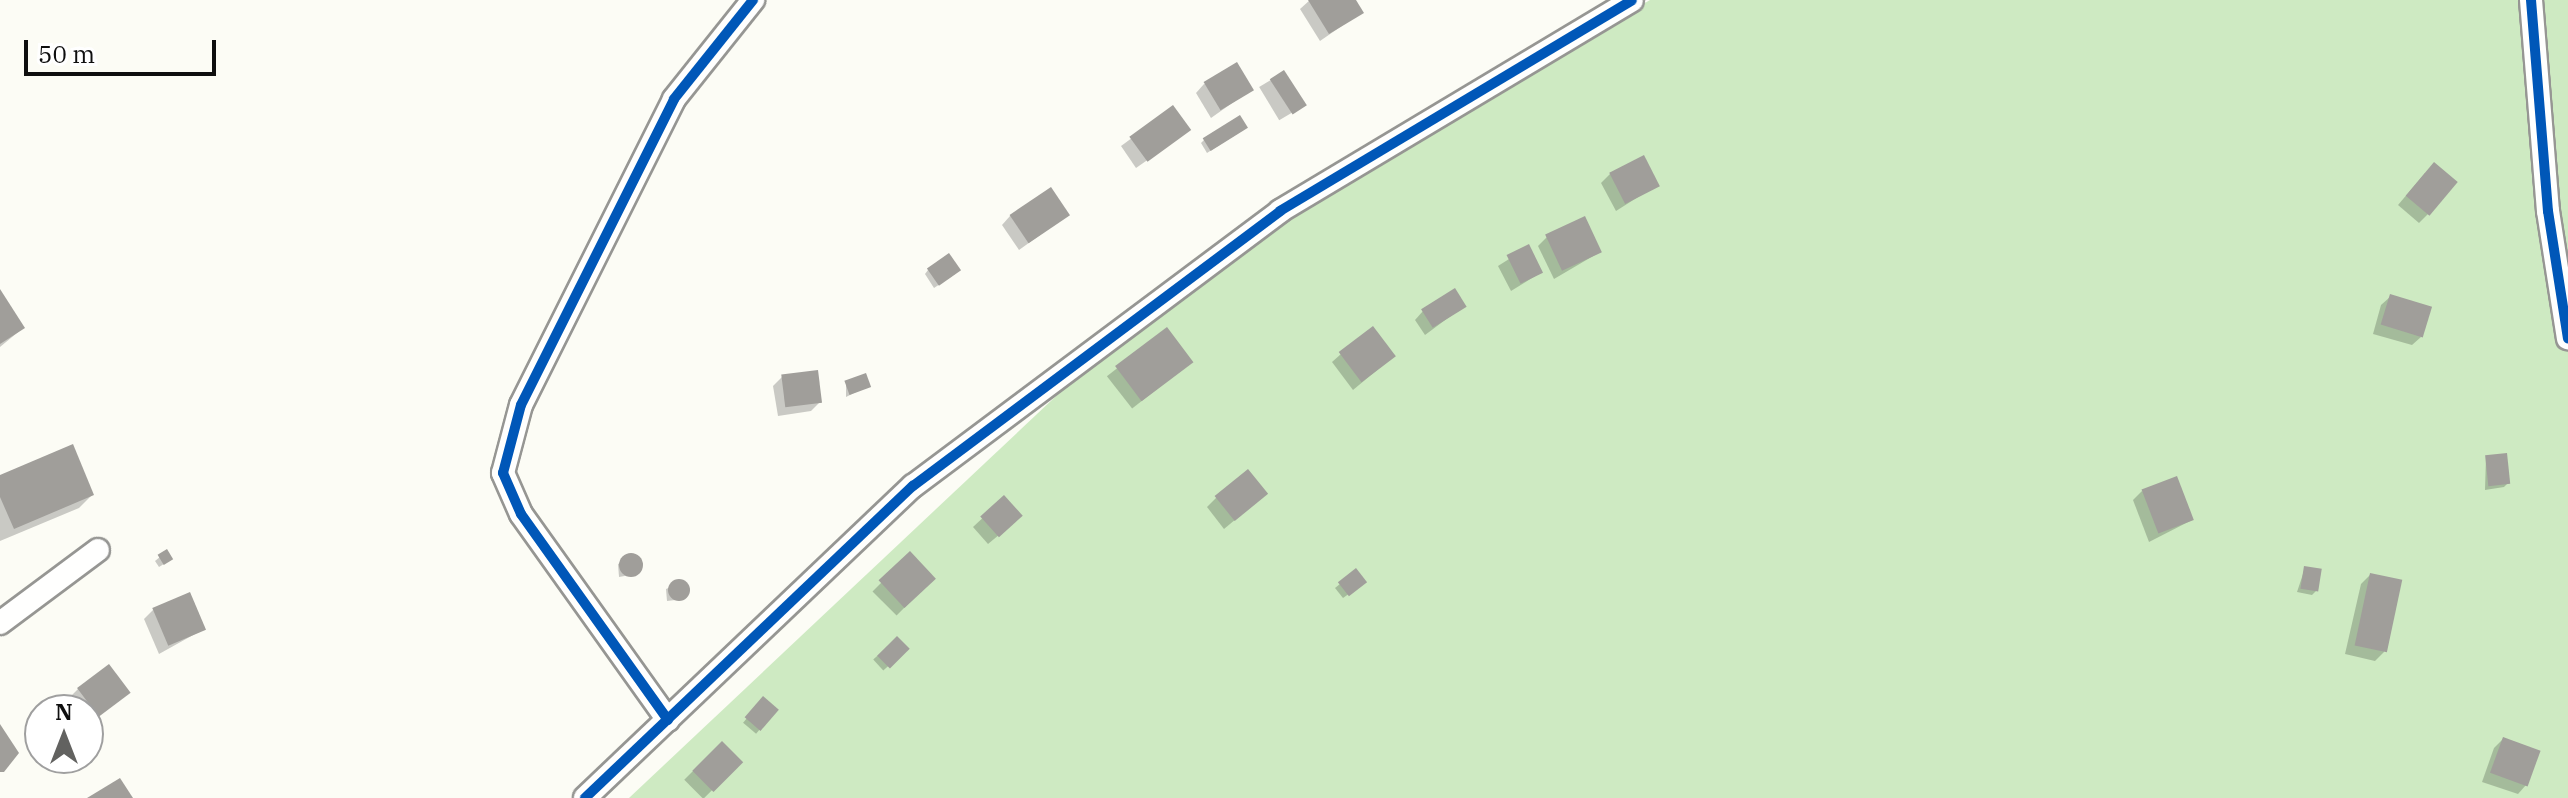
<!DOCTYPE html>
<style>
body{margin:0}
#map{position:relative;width:2568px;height:798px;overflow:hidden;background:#fcfcf5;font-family:"IBM Plex Serif",serif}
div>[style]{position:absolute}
.forest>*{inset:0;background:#ceeac2}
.shadow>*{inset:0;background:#0003;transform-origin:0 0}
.building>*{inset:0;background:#a09e9a;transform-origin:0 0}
.round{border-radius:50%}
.roads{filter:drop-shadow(2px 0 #969693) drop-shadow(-2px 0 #969693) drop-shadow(0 2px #969693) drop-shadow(0 -2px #969693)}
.street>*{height:22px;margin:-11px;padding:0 11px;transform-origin:11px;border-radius:11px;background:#fffffe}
.cycleway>*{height:10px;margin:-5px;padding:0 5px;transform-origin:5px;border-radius:5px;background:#0057b8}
span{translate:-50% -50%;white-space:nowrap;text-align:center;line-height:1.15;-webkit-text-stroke:8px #fff;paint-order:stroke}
.north{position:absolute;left:24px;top:694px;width:80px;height:80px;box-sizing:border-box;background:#fff;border:2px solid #9f9f9f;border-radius:50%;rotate:0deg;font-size:22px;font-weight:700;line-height:32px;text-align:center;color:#0f0f0f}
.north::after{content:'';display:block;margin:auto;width:28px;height:36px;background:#626260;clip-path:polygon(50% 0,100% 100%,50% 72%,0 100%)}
.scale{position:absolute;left:24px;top:40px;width:192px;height:36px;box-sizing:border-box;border:4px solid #0f0f0f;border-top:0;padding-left:10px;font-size:24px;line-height:28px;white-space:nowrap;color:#0f0f0f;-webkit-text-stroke:6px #fff;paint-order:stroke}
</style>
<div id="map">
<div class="forest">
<i style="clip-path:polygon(1650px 0,2568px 0,2568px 798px,629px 798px,1173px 286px)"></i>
</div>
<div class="shadow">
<i style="clip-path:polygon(1310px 0,1354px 0,1362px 12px,1320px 41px,1300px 9px)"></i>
<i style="left:1284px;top:72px;width:39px;height:29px;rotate:59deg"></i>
<i style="clip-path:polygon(1204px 84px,1252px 89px,1211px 118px,1196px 93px)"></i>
<i style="clip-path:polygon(1173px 108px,1179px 138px,1136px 168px,1121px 146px)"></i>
<i style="clip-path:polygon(1246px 128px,1207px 153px,1201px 143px,1205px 139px)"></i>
<i style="clip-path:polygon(2425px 173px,2428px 214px,2419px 223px,2398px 205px)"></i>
<i style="clip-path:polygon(1610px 174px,1657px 185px,1616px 211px,1601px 183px)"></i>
<i style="clip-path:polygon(1068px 215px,1019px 250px,1002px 225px,1010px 216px)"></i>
<i style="clip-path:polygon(1547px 237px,1600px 252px,1554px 279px,1538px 246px)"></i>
<i style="clip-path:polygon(1528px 247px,1540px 273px,1511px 291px,1498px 266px)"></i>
<i style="clip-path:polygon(928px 270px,955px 274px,934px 288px,925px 274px)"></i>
<i style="clip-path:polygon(0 293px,23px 328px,0 347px)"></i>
<i style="clip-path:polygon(2390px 297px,2421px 337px,2412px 345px,2373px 334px,2381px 305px)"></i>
<i style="clip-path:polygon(1464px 306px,1425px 335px,1415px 320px,1423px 311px)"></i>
<i style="left:1166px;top:330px;width:41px;height:75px;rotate:52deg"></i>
<i style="clip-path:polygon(1341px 354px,1394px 356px,1353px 390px,1332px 362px)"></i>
<i style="clip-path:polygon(782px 377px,820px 402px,811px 411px,778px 416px,773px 386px)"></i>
<i style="clip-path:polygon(846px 382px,868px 386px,846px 397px)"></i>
<i style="clip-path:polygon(2486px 457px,2508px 483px,2504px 487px,2485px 490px)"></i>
<i style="clip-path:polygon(0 477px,92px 495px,79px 508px,0 541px)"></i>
<i style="clip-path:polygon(2142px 491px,2192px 520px,2149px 542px,2133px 500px)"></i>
<i style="clip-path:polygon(1266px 494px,1224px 529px,1207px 507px,1216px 498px)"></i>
<i style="clip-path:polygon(1004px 498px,1011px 525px,988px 544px,973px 527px)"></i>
<i style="clip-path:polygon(166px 552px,167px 562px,159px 567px,155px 561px)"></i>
<i style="left:910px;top:554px;width:34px;height:53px;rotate:45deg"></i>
<i style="clip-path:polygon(636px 556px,640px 561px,636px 574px,619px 577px,618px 564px)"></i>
<i style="clip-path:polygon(2305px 568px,2316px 591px,2312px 595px,2297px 592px)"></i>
<i style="clip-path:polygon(1356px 571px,1360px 586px,1343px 598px,1335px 588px)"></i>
<i style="clip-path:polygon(2370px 575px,2384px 652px,2375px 661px,2345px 654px,2361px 584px)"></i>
<i style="clip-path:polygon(683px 582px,684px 599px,667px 601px,666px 589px)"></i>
<i style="clip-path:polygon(153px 610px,204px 629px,159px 654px,144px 619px)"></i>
<i style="left:897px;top:638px;width:15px;height:32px;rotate:48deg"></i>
<i style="clip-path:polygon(78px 689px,128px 692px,88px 724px,88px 710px,78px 710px,69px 698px)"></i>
<i style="left:763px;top:699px;width:17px;height:31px;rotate:40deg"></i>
<i style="clip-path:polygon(2503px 739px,2526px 785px,2518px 794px,2482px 782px,2494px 748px)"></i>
<i style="left:721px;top:743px;width:27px;height:52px;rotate:45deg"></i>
</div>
<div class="building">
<i style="clip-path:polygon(1308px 0,1356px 0,1364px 13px,1329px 34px)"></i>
<i style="left:1237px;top:62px;width:33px;height:39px;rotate:59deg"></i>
<i style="left:1284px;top:70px;width:42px;height:17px;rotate:57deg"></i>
<i style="left:1173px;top:105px;width:31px;height:54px;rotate:54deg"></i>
<i style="left:1240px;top:115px;width:15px;height:44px;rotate:58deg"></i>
<i style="left:1644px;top:155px;width:35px;height:39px;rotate:63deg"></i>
<i style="left:2434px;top:162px;width:31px;height:44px;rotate:40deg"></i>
<i style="left:1051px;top:187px;width:34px;height:50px;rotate:56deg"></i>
<i style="left:1585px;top:216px;width:40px;height:44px;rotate:65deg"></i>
<i style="left:1529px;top:244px;width:32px;height:25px;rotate:64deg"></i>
<i style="left:949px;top:253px;width:21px;height:27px;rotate:55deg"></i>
<i style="left:1455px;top:288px;width:22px;height:40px;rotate:58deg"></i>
<i style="clip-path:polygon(0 289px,25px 328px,0 344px)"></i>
<i style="left:2390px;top:294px;width:44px;height:32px;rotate:17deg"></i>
<i style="left:1373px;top:326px;width:38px;height:43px;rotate:53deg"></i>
<i style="left:1167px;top:327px;width:44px;height:65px;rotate:53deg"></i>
<i style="left:818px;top:370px;width:33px;height:37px;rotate:83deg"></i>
<i style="left:866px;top:373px;width:15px;height:23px;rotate:70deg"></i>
<i style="clip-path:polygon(73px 444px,94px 495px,14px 529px,0 497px,0 475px)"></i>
<i style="left:2507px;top:453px;width:31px;height:22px;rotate:84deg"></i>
<i style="left:1248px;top:469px;width:32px;height:43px;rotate:51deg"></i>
<i style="left:2177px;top:476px;width:47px;height:38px;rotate:69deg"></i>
<i style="left:1004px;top:495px;width:28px;height:32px;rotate:48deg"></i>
<i style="left:167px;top:549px;width:12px;height:11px;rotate:59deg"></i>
<i style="left:910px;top:551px;width:38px;height:43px;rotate:47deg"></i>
<i class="round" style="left:619px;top:553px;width:24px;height:24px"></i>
<i style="left:2304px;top:566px;width:18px;height:23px;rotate:9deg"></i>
<i style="left:1356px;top:568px;width:18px;height:23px;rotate:52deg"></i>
<i style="left:2370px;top:573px;width:33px;height:74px;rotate:12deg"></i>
<i class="round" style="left:668px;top:579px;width:22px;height:22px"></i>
<i style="left:190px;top:592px;width:41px;height:41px;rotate:67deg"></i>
<i style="left:897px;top:636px;width:18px;height:28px;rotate:45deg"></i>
<i style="left:109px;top:664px;width:36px;height:40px;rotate:53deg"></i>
<i style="left:763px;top:696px;width:21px;height:28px;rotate:41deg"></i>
<i style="clip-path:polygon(0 724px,19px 753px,4px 772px,0 772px)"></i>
<i style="left:2503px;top:737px;width:40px;height:38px;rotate:20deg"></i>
<i style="left:722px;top:741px;width:30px;height:42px;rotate:45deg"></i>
<i style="clip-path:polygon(120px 778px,133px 798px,87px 798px)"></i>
</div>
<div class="roads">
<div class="street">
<i style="left:2531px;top:0;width:212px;rotate:85.4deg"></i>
<i style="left:2548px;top:211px;width:129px;rotate:81.1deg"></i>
<i style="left:0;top:623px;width:122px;rotate:-36.7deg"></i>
<i style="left:668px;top:720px;width:253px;rotate:-125.5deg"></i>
<i style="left:521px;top:514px;width:45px;rotate:-113.7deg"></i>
<i style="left:503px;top:473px;width:70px;rotate:-75.2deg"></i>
<i style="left:521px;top:405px;width:342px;rotate:-63.4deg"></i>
<i style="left:674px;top:99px;width:127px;rotate:-51.4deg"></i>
<i style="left:585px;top:798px;width:453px;rotate:-43.6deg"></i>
<i style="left:913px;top:486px;width:459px;rotate:-36.8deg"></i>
<i style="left:1280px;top:211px;width:410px;rotate:-30.9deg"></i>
</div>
</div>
<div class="cycleway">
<i style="left:2531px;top:0;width:212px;rotate:85.4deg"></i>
<i style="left:2548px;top:211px;width:129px;rotate:81.1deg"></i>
<i style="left:668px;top:720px;width:253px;rotate:-125.5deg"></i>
<i style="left:521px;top:514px;width:45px;rotate:-113.7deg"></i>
<i style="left:503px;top:473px;width:70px;rotate:-75.2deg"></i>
<i style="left:521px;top:405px;width:342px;rotate:-63.4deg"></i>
<i style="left:674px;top:99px;width:127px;rotate:-51.4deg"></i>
<i style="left:585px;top:798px;width:453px;rotate:-43.6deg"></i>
<i style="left:913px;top:486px;width:459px;rotate:-36.8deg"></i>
<i style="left:1280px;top:211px;width:410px;rotate:-30.9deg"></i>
</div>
<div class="north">N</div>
<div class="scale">50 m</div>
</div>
